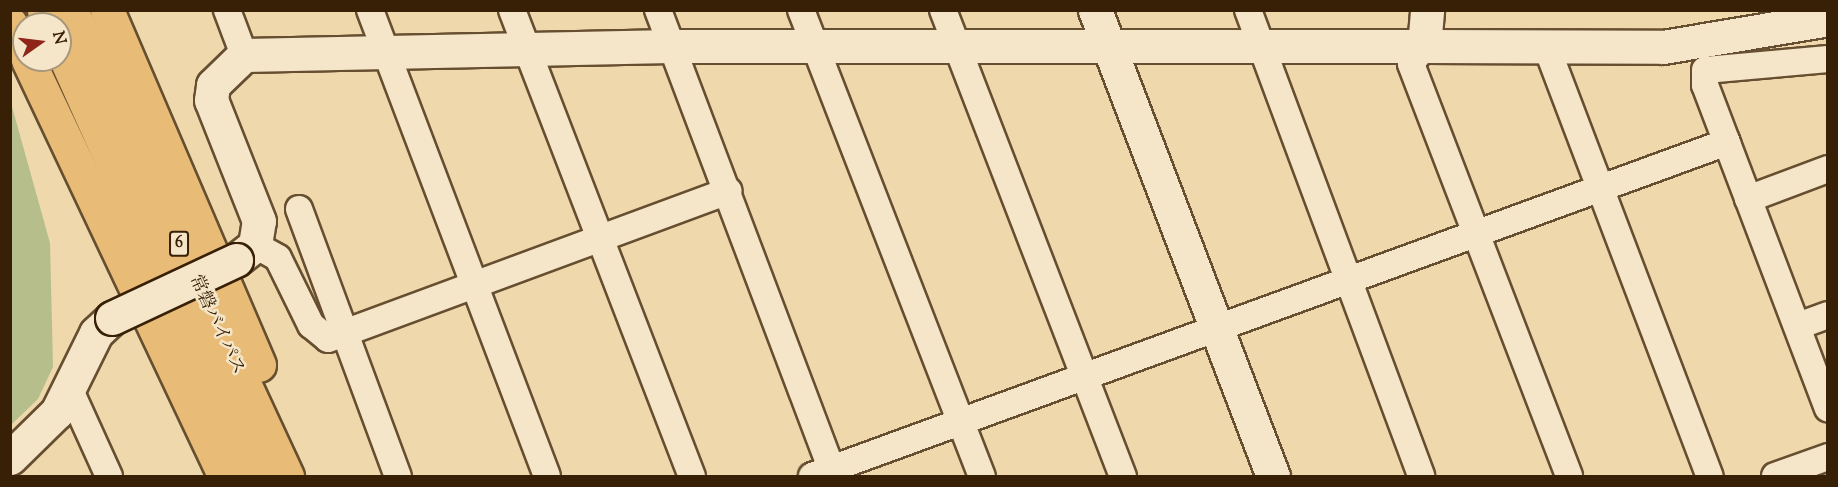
<!DOCTYPE html>
<meta charset="utf-8">
<style>
body{margin:0}
#map{position:relative;width:1838px;height:487px;overflow:hidden;background:#efd8ac;font-family:"Sorts Mill Goudy","Noto Serif JP",serif}
div>[style]{position:absolute}
.green>*{inset:0;background:#b6bf8c}
.roads{filter:drop-shadow(2px 0 #664e30) drop-shadow(-2px 0 #664e30) drop-shadow(0 2px #664e30) drop-shadow(0 -2px #664e30)}
.street>*{height:26px;margin:-13px;padding:0 13px;transform-origin:13px;border-radius:13px;background:#f5e6c9}
.secondary>*{height:33px;margin:-16.5px;padding:0 16.5px;transform-origin:16.5px;border-radius:16.5px;background:#f5e6c9}
.highway>*{height:33px;margin:-16.5px;padding:0 16.5px;transform-origin:16.5px;border-radius:16.5px;background:#e8bc76}
.bridges{filter:drop-shadow(2px 0 #382007) drop-shadow(-2px 0 #382007) drop-shadow(0 2px #382007) drop-shadow(0 -2px #382007)}
.secondary-bridge>*{height:33px;margin:-16.5px;padding:0 16.5px;transform-origin:16.5px;border-radius:16.5px;background:#f5e6c9}
span{translate:-50% -50%;white-space:nowrap;text-align:center;line-height:1.15;-webkit-text-stroke:5px #f5e6c9;paint-order:stroke}
.shield-label span{padding:2px 4px;background:#f5e6c9;border:2px solid;border-radius:4px;-webkit-text-stroke-width:0}
.shield-label{font-size:16px;color:#382007;font-weight:700}
.street-label{font-size:18px;color:#382007}
.frame{position:absolute;inset:0;border:12px solid #382007;pointer-events:none}
.north{position:absolute;left:12px;top:12px;width:60px;height:60px;box-sizing:border-box;background:#f5e6c9;border:2px solid #a9977b;border-radius:50%;rotate:76deg;font-size:16px;font-weight:700;line-height:24px;text-align:center;color:#382007}
.north::after{content:'';display:block;margin:auto;width:21px;height:27px;background:#8f2418;clip-path:polygon(50% 0,100% 100%,50% 72%,0 100%)}
</style>
<div id="map">
<div class="green">
<i style="clip-path:polygon(11px 103px,50px 243px,53px 367px,38px 399px,11px 425px)"></i>
</div>
<div class="roads">
<div class="street">
<i style="left:227px;top:10px;width:48px;rotate:69.3deg"></i>
<i style="left:370px;top:10px;width:498px;rotate:69.2deg"></i>
<i style="left:512px;top:10px;width:500px;rotate:68.9deg"></i>
<i style="left:658px;top:10px;width:498px;rotate:69.3deg"></i>
<i style="left:801px;top:10px;width:500px;rotate:68.8deg"></i>
<i style="left:943px;top:10px;width:500px;rotate:68.9deg"></i>
<i style="left:1248px;top:10px;width:497px;rotate:69.6deg"></i>
<i style="left:1424px;top:46px;width:22px;rotate:126deg"></i>
<i style="left:1411px;top:64px;width:441px;rotate:69deg"></i>
<i style="left:1547px;top:48px;width:458px;rotate:69.2deg"></i>
<i style="left:1828px;top:59px;width:123px;rotate:174.9deg"></i>
<i style="left:1705px;top:70px;width:15px;rotate:90deg"></i>
<i style="left:1705px;top:85px;width:346px;rotate:69.2deg"></i>
<i style="left:1748px;top:199px;width:85px;rotate:-20.6deg"></i>
<i style="left:299px;top:209px;width:285px;rotate:69.7deg"></i>
<i style="left:255px;top:245px;width:26px;rotate:29deg"></i>
<i style="left:278px;top:258px;width:75px;rotate:63.8deg"></i>
<i style="left:311px;top:325px;width:22px;rotate:39deg"></i>
<i style="left:328px;top:339px;width:427px;rotate:-20.3deg"></i>
<i style="left:1798px;top:326px;width:32px;rotate:-20deg"></i>
<i style="left:69px;top:388px;width:97px;rotate:65.6deg"></i>
<i style="left:812px;top:476px;width:974px;rotate:-20.05deg"></i>
<i style="left:1775px;top:476px;width:56px;rotate:-19.7deg"></i>
</div>
<div class="secondary">
<i style="left:1095px;top:10px;width:499px;rotate:69.1deg"></i>
<i style="left:1424px;top:46px;width:239px;rotate:0.2deg"></i>
<i style="left:1663px;top:47px;width:167px;rotate:-9.6deg"></i>
<i style="left:236px;top:260px;width:24px;rotate:-38deg"></i>
<i style="left:255px;top:245px;width:24px;rotate:-81deg"></i>
<i style="left:259px;top:221px;width:130px;rotate:-111.6deg"></i>
<i style="left:211px;top:100px;width:15px;rotate:-82deg"></i>
<i style="left:213px;top:85px;width:43px;rotate:-44.1deg"></i>
<i style="left:244px;top:55px;width:427px;rotate:-1.2deg"></i>
<i style="left:671px;top:46px;width:753px"></i>
<i style="left:1424px;top:46px;width:36px;rotate:-85deg"></i>
<i style="left:10px;top:458px;width:66px;rotate:-44.4deg"></i>
<i style="left:57px;top:412px;width:88px;rotate:-63.7deg"></i>
<i style="left:96px;top:333px;width:22px;rotate:-43deg"></i>
</div>
<div class="highway">
<i style="left:44px;top:10px;width:15px;rotate:67deg"></i>
<i style="left:71px;top:10px;width:514px;rotate:65.13deg"></i>
<i style="left:107px;top:10px;width:386px;rotate:66.8deg"></i>
<i style="left:10px;top:23px;width:32px;rotate:64deg"></i>
<i style="left:60px;top:46px;width:471px;rotate:65.8deg"></i>
<i style="left:28px;top:60px;width:460px;rotate:64.7deg"></i>
</div>
</div>
<div class="bridges">
<div class="secondary-bridge">
<i style="left:112px;top:318px;width:137px;rotate:-25.1deg"></i>
</div>
</div>
<div class="shield-label">
<span style="left:179px;top:244px">6</span>
</div>
<div class="street-label">
<span style="left:216px;top:325px;rotate:65deg">常磐バイパス</span>
</div>
<div class="frame"></div>
<div class="north">N</div>
</div>
